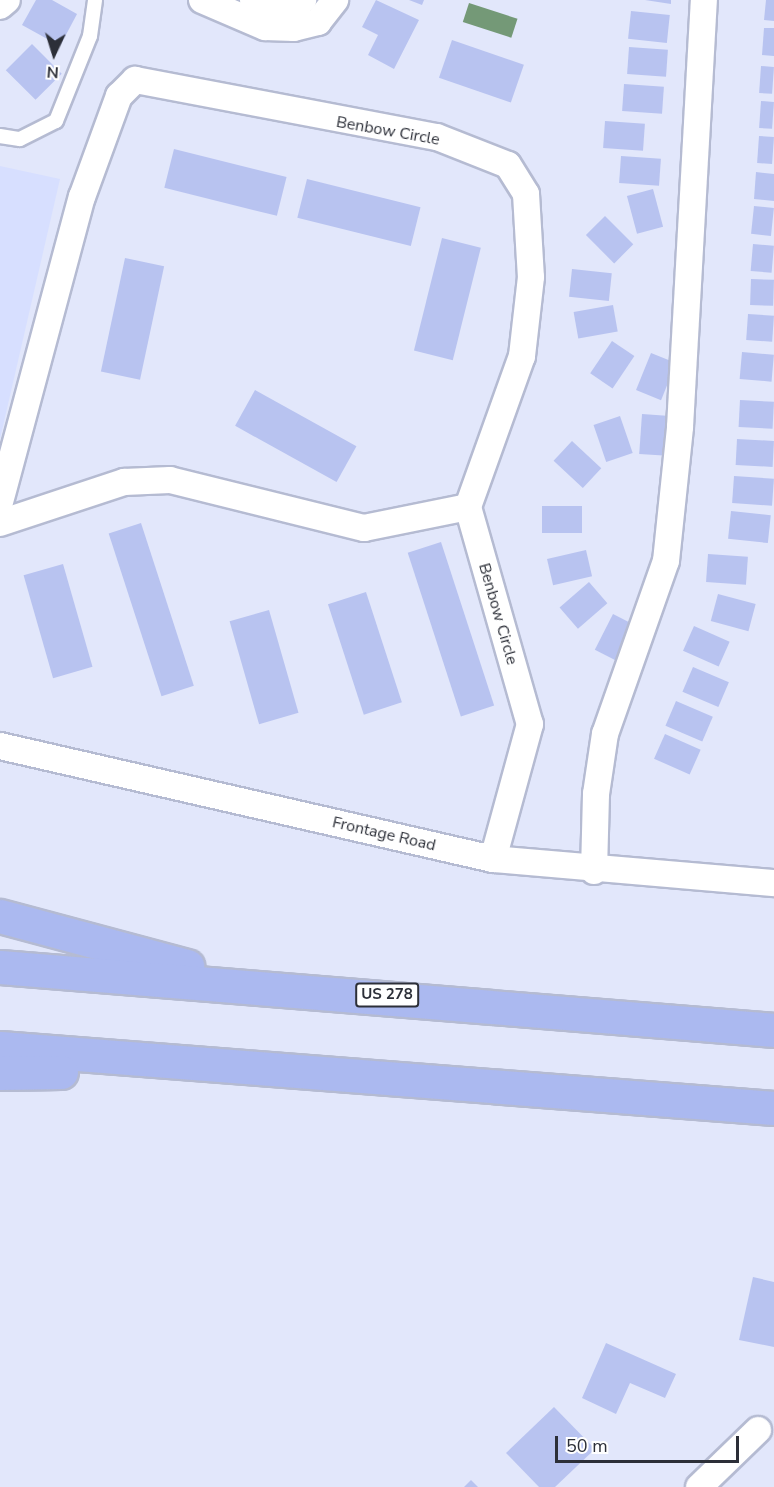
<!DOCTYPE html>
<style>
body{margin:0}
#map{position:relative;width:774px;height:1487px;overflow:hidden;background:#e2e7fb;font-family:"Nunito Sans",sans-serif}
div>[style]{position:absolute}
.built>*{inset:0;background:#d7dfff}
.water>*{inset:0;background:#749977;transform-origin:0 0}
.building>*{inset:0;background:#b8c3f0;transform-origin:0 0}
.roads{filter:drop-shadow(2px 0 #b5bbd2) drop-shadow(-2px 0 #b5bbd2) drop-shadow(0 2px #b5bbd2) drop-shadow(0 -2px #b5bbd2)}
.service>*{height:14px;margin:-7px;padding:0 7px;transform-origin:7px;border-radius:7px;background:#fff}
.minor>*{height:26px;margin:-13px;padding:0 13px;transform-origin:13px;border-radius:13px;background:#fff}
.motorway>*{height:33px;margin:-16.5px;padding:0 16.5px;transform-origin:16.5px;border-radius:16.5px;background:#abb9f0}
span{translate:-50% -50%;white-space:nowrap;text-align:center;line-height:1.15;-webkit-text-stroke:5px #fff;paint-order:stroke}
.shield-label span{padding:2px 4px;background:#fff;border:2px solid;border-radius:4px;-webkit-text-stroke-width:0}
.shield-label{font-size:15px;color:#2c2f38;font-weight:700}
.street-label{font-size:16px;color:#2c2f38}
.north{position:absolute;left:24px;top:24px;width:60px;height:60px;-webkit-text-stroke:4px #fff;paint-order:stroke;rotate:184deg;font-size:16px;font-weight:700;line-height:24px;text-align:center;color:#2c2f38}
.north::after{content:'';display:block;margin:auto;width:21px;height:27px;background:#2c2f38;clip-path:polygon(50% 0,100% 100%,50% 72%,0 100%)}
.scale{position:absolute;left:555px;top:1436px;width:184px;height:27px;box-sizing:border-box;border:3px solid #2c2f38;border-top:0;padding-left:8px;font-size:18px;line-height:21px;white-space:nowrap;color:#2c2f38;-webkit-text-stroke:4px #fff;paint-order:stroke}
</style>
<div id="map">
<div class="built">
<i style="clip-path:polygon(0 166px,60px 179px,0 439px)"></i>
</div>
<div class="water">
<i style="left:469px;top:3px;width:51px;height:20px;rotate:18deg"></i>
</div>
<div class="building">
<i style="clip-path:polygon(36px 0,52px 0,77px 14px,60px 46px,22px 25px)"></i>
<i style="clip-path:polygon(376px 0,419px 20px,394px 69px,368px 55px,378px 35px,362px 27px)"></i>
<i style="clip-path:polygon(409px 0,424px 0,422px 5px)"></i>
<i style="clip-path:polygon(645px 0,671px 0,671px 4px)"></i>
<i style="clip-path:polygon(766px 0,774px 0,774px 21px,764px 20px)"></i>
<i style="left:631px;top:11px;width:39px;height:28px;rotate:6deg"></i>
<i style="clip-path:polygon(764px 28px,774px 28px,774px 56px,762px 55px)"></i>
<i style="left:452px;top:40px;width:76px;height:40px;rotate:19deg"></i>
<i style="left:32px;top:44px;width:42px;height:37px;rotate:45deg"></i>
<i style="left:629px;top:47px;width:39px;height:27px;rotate:4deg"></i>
<i style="left:761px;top:66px;width:13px;height:27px;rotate:4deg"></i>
<i style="left:624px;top:84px;width:40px;height:27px;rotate:4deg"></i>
<i style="left:761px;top:101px;width:13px;height:27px;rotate:4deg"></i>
<i style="left:605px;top:121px;width:40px;height:27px;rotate:4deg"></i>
<i style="left:759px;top:136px;width:15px;height:27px;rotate:4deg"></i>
<i style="left:174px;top:149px;width:116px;height:40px;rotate:14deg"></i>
<i style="left:621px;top:156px;width:40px;height:27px;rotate:4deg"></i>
<i style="clip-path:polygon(756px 172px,774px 174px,774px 201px,754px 199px)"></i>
<i style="left:307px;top:179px;width:117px;height:40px;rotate:14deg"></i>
<i style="left:653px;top:189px;width:39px;height:27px;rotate:75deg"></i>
<i style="left:754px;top:206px;width:20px;height:28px;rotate:6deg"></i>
<i style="left:605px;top:216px;width:40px;height:27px;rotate:45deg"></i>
<i style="left:442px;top:238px;width:40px;height:116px;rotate:14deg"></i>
<i style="left:753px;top:244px;width:21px;height:27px;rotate:5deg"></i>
<i style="left:125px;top:258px;width:40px;height:116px;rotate:12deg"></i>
<i style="left:572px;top:269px;width:40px;height:28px;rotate:6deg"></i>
<i style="left:751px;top:279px;width:23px;height:26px;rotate:2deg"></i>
<i style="left:613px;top:305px;width:27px;height:40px;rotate:80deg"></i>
<i style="left:748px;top:314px;width:26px;height:26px;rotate:4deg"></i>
<i style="left:612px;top:341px;width:27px;height:39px;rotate:34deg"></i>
<i style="left:742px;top:352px;width:32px;height:27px;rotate:5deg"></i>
<i style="left:651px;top:353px;width:27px;height:40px;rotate:22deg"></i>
<i style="left:255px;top:390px;width:116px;height:41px;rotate:29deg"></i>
<i style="left:740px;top:400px;width:34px;height:27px;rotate:3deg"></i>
<i style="left:642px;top:414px;width:28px;height:40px;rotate:4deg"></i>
<i style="left:620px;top:416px;width:39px;height:28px;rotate:71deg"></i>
<i style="left:737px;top:439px;width:37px;height:26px;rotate:3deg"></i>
<i style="left:572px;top:441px;width:40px;height:27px;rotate:43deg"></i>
<i style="left:734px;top:476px;width:40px;height:27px;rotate:4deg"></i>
<i style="left:582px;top:506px;width:27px;height:40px;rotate:90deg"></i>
<i style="left:731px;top:511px;width:40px;height:28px;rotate:6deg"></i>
<i style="left:141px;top:523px;width:171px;height:34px;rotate:72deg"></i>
<i style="left:441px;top:542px;width:172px;height:35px;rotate:72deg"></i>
<i style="left:586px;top:550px;width:27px;height:40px;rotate:77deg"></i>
<i style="left:708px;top:554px;width:40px;height:28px;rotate:4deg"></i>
<i style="left:63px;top:564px;width:107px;height:41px;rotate:74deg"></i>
<i style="left:589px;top:582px;width:28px;height:39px;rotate:49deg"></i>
<i style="left:366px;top:592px;width:116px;height:40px;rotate:72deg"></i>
<i style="left:718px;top:594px;width:39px;height:28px;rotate:15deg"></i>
<i style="left:269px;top:610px;width:107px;height:41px;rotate:74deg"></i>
<i style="left:613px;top:614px;width:27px;height:40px;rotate:27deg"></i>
<i style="left:694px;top:626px;width:39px;height:27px;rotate:24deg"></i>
<i style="left:693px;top:667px;width:39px;height:27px;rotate:23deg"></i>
<i style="left:676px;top:701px;width:40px;height:27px;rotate:23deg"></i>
<i style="left:665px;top:734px;width:39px;height:27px;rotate:24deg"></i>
<i style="clip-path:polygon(753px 1277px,774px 1282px,774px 1347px,739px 1340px)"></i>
<i style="clip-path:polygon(606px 1343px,676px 1374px,665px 1398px,630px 1383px,616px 1414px,582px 1398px)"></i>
<i style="clip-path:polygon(554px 1407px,595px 1449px,555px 1487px,539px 1487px,506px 1453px)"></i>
<i style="clip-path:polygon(471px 1480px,478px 1487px,464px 1487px)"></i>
</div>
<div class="roads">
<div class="service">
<i style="left:0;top:136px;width:20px;rotate:9deg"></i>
<i style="left:20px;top:139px;width:40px;rotate:-26.6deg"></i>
<i style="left:56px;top:121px;width:92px;rotate:-68.2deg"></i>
<i style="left:90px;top:36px;width:36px;rotate:-82deg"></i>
</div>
<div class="minor">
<i style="left:202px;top:0;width:69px;rotate:23.2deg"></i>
<i style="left:265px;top:27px;width:29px;rotate:2deg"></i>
<i style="left:294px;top:28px;width:25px;rotate:-14deg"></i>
<i style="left:318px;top:22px;width:28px;rotate:-52deg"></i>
<i style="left:253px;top:0;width:38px;rotate:11deg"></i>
<i style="left:290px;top:7px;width:15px;rotate:-28deg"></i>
<i style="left:0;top:6px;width:9px;rotate:-41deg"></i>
<i style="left:0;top:502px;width:316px;rotate:-75deg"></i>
<i style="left:82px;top:197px;width:108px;rotate:-69.9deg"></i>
<i style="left:119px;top:96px;width:23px;rotate:-45deg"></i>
<i style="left:135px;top:80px;width:307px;rotate:10.7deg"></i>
<i style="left:437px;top:137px;width:76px;rotate:21.5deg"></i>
<i style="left:508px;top:165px;width:34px;rotate:58deg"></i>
<i style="left:526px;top:194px;width:83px;rotate:86.6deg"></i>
<i style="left:531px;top:277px;width:80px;rotate:96.5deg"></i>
<i style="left:522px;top:356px;width:160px;rotate:109.7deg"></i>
<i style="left:468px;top:507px;width:226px;rotate:74.1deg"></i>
<i style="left:530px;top:724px;width:140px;rotate:105.3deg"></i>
<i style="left:0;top:523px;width:131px;rotate:-18.3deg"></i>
<i style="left:124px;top:482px;width:46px;rotate:-2.5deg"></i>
<i style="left:170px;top:480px;width:200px;rotate:13.9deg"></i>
<i style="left:364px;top:528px;width:106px;rotate:-11.4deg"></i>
<i style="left:0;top:746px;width:506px;rotate:12.91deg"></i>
<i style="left:493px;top:859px;width:282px;rotate:4.9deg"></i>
<i style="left:594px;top:871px;width:77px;rotate:-88.5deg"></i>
<i style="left:596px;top:794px;width:61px;rotate:-81.5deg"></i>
<i style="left:605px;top:734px;width:183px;rotate:-70.6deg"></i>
<i style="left:666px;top:561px;width:135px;rotate:-84deg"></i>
<i style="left:680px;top:427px;width:428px;rotate:-86.8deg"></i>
<i style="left:699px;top:1487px;width:82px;rotate:-44deg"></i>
</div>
<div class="motorway">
<i style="left:0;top:916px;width:194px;rotate:15deg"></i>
<i style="left:0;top:967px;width:777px;rotate:4.65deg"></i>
<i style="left:0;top:1048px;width:776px;rotate:4.43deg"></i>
<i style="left:0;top:1073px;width:61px;rotate:-0.9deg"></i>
</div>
</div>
<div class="shield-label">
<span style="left:387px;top:995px">US 278</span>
</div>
<div class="street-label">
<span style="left:388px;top:131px;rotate:10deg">Benbow Circle</span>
<span style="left:498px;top:614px;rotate:74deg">Benbow Circle</span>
<span style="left:384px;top:834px;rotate:13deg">Frontage Road</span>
</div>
<div class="north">N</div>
<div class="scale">50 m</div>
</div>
